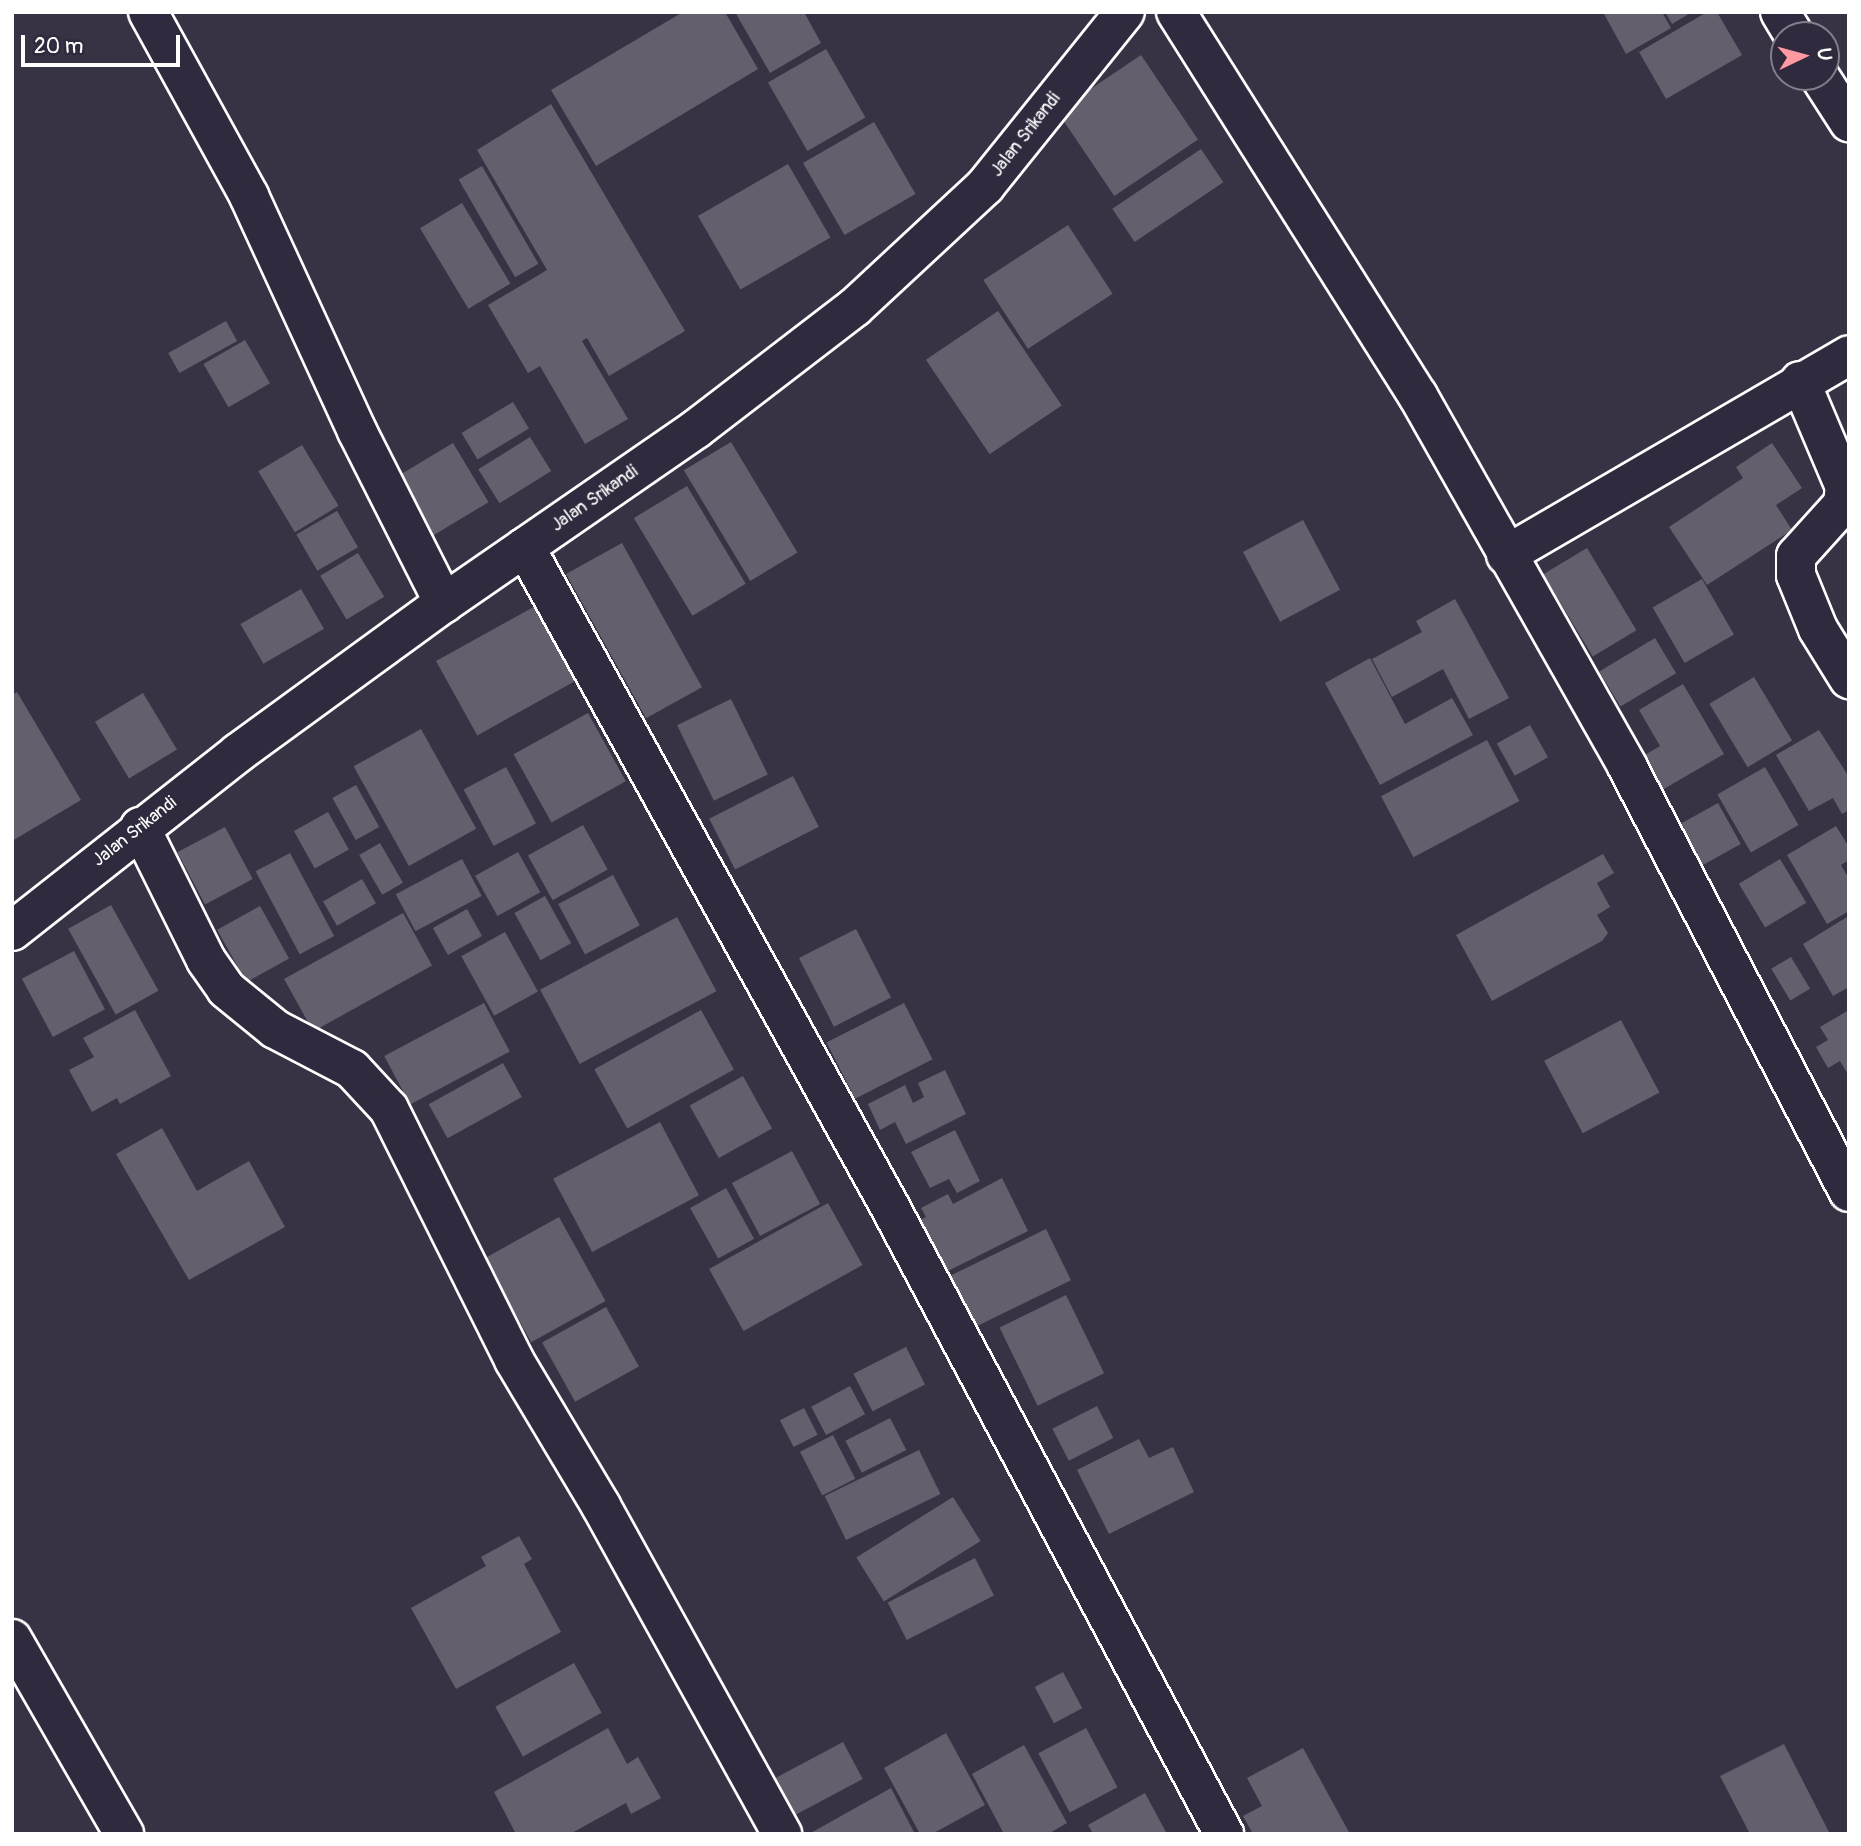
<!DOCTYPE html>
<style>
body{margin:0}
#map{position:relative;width:1861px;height:1846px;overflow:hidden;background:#373345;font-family:Pangolin,sans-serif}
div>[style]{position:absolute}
.building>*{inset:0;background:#635f6d;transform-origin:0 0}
.roads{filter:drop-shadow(2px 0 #fff) drop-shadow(-2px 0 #fff) drop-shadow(0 2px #fff) drop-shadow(0 -2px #fff)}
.minor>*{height:38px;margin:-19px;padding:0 19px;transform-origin:19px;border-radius:19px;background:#2f2a3d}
span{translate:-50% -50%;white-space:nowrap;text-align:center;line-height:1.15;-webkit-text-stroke:5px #2f2a3d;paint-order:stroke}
.street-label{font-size:18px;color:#fff}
.frame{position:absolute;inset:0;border:14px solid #fff;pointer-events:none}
.north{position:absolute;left:1770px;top:21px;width:70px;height:70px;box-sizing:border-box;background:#2f2a3d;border:2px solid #827f8b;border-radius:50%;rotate:85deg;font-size:19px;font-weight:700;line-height:28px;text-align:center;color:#fff}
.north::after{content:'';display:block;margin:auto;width:24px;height:32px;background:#ff9aa2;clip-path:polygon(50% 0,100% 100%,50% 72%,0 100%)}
.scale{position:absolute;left:21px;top:35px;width:159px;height:32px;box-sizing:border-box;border:4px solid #fff;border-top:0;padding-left:9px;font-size:21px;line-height:24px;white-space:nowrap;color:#fff;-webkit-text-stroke:5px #2f2a3d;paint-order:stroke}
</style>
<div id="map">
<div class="building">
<i style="clip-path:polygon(683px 12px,725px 12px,758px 69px,596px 166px,551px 90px)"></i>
<i style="clip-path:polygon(735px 12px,804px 12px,821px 43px,770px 73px)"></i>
<i style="clip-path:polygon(1603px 12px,1662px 12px,1671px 28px,1626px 54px)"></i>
<i style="clip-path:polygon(1665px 12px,1692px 12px,1672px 24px)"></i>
<i style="clip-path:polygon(1707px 12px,1717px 12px,1742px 55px,1666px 99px,1639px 52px)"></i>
<i style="left:826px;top:49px;width:79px;height:67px;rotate:60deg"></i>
<i style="left:1141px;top:55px;width:102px;height:101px;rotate:56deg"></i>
<i style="clip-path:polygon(551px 104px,685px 331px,609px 376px,587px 338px,582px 341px,628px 419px,585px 444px,540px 366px,528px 373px,488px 305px,547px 270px,477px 150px)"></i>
<i style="left:874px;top:122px;width:83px;height:82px;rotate:60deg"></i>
<i style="left:1201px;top:149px;width:40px;height:107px;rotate:56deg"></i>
<i style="left:788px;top:164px;width:85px;height:104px;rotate:60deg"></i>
<i style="left:482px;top:166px;width:113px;height:27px;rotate:60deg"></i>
<i style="left:462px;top:203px;width:94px;height:49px;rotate:59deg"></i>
<i style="left:1068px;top:225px;width:82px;height:101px;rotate:57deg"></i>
<i style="left:998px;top:311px;width:114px;height:87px;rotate:56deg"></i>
<i style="left:226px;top:321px;width:23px;height:66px;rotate:61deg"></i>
<i style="left:245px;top:340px;width:50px;height:48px;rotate:60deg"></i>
<i style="left:513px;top:402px;width:31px;height:60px;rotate:59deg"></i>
<i style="left:530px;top:437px;width:40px;height:61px;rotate:58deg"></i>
<i style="left:731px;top:442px;width:129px;height:55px;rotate:59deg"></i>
<i style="left:453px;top:443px;width:69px;height:70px;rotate:59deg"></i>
<i style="clip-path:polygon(1772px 443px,1802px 488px,1776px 505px,1792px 530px,1707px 585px,1669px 527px,1743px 478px,1736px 467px)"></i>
<i style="left:302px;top:445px;width:71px;height:51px;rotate:59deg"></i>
<i style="left:687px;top:486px;width:114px;height:62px;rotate:59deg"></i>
<i style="left:337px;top:511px;width:42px;height:47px;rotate:60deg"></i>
<i style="left:1303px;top:520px;width:79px;height:68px;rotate:62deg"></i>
<i style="left:622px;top:543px;width:165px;height:64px;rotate:61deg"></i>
<i style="left:1587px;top:548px;width:96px;height:51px;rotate:59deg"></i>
<i style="left:358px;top:553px;width:51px;height:44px;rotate:59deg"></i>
<i style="left:1702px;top:579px;width:64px;height:57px;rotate:60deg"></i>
<i style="left:301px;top:589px;width:46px;height:70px;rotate:60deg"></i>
<i style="left:548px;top:599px;width:85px;height:128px;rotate:61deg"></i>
<i style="clip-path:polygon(1455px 599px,1509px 698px,1469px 719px,1443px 669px,1392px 697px,1372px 659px,1422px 632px,1416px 621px)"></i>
<i style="left:1655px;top:638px;width:41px;height:65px;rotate:59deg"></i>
<i style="clip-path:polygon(1370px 658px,1405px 724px,1452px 698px,1473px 735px,1380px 785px,1325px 683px)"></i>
<i style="left:1754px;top:677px;width:74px;height:52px;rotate:59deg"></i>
<i style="clip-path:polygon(1683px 684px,1724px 754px,1657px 793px,1638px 759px,1660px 746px,1639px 710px)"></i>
<i style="clip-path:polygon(17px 692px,81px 800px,12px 841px,12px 695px)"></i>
<i style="left:143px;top:693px;width:66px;height:56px;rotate:59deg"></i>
<i style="left:731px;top:699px;width:84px;height:60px;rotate:64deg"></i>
<i style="left:588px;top:713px;width:78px;height:85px;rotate:61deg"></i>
<i style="left:1530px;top:725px;width:37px;height:38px;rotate:61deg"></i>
<i style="left:421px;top:729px;width:114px;height:77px;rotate:61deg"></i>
<i style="clip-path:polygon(1819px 730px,1849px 777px,1849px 810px,1842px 814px,1833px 798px,1809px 811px,1776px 755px)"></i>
<i style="left:1487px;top:740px;width:69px;height:120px;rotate:62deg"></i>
<i style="left:506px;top:767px;width:64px;height:48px;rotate:62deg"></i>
<i style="left:1765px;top:767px;width:67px;height:55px;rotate:60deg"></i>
<i style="left:793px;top:776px;width:57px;height:94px;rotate:63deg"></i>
<i style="left:356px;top:785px;width:48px;height:27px;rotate:61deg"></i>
<i style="left:1718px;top:803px;width:47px;height:49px;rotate:61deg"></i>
<i style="left:328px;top:812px;width:43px;height:39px;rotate:61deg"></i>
<i style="left:583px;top:825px;width:51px;height:63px;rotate:61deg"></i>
<i style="clip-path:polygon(1836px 826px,1849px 847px,1849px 860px,1841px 865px,1849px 879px,1849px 911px,1827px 924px,1787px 855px)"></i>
<i style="left:225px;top:827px;width:59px;height:54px;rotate:62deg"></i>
<i style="left:380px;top:843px;width:46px;height:24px;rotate:60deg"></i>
<i style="left:518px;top:852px;width:46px;height:49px;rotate:61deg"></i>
<i style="left:290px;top:853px;width:94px;height:39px;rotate:62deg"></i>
<i style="clip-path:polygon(1603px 854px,1614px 873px,1597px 883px,1610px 907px,1597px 915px,1608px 933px,1602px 941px,1492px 1001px,1456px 935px)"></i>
<i style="left:462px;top:859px;width:42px;height:75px;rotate:62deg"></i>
<i style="left:1780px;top:859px;width:51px;height:48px;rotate:59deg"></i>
<i style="left:613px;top:875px;width:57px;height:62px;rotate:62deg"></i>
<i style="left:362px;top:879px;width:28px;height:45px;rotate:60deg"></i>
<i style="left:545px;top:896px;width:54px;height:35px;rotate:61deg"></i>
<i style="left:111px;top:905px;width:98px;height:49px;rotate:61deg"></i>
<i style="left:260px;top:906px;width:60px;height:49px;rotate:61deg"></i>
<i style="left:467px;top:909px;width:31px;height:39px;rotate:61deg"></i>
<i style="left:403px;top:913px;width:60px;height:136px;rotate:61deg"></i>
<i style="left:677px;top:917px;width:84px;height:155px;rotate:62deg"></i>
<i style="clip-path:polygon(1847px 917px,1849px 987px,1833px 996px,1803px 944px)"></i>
<i style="left:856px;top:929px;width:77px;height:64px;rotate:63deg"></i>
<i style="left:505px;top:932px;width:68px;height:50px;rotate:61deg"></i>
<i style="left:74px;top:951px;width:66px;height:59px;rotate:62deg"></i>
<i style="left:1791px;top:957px;width:37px;height:23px;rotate:59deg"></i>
<i style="left:484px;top:1003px;width:55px;height:113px;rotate:62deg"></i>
<i style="left:904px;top:1003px;width:63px;height:87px;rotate:63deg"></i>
<i style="clip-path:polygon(135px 1010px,171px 1076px,120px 1104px,117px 1098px,92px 1112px,69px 1070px,94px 1057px,83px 1038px)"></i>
<i style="left:701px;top:1010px;width:68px;height:122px;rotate:61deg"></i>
<i style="clip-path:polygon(1849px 1010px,1849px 1076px,1840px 1061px,1828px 1068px,1816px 1047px,1828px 1040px,1820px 1027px)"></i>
<i style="left:1621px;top:1020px;width:82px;height:87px;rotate:62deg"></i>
<i style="left:503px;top:1063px;width:39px;height:85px;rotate:61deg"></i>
<i style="clip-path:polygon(945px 1070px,966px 1114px,906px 1144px,895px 1122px,880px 1130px,868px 1104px,905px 1085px,913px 1103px,924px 1097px,918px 1083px)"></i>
<i style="left:743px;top:1076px;width:60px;height:61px;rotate:61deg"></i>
<i style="left:660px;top:1122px;width:83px;height:121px;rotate:62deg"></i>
<i style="clip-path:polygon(162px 1128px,197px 1191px,249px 1161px,285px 1227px,189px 1280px,116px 1154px)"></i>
<i style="clip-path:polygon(955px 1130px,980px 1181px,957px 1193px,949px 1179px,930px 1188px,911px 1152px)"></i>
<i style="left:792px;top:1151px;width:60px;height:68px;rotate:62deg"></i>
<i style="clip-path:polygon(1002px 1178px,1028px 1231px,946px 1272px,920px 1220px,926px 1217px,921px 1208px,948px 1194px,953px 1204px)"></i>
<i style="left:726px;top:1188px;width:58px;height:41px;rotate:61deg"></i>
<i style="left:828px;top:1203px;width:71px;height:136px;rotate:61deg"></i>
<i style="left:559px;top:1217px;width:96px;height:85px;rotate:61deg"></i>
<i style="left:1046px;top:1229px;width:57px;height:106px;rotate:64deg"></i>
<i style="left:1066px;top:1295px;width:87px;height:74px;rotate:64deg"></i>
<i style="left:606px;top:1307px;width:68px;height:73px;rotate:61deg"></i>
<i style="left:906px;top:1347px;width:42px;height:59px;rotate:63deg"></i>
<i style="left:850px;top:1386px;width:32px;height:44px;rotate:62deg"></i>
<i style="left:1097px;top:1406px;width:36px;height:50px;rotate:63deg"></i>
<i style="left:804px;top:1408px;width:30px;height:27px;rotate:63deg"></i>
<i style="left:890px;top:1418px;width:36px;height:50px;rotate:63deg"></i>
<i style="left:833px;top:1435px;width:49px;height:37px;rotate:63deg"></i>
<i style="clip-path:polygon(1139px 1439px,1149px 1458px,1173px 1447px,1194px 1492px,1109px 1534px,1077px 1470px)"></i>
<i style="left:919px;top:1450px;width:49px;height:105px;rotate:64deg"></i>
<i style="left:953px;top:1497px;width:52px;height:114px;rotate:58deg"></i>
<i style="clip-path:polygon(519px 1536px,532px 1559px,524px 1564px,561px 1632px,456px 1689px,411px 1608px,486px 1566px,481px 1557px)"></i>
<i style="left:975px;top:1558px;width:42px;height:98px;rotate:63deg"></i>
<i style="left:574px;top:1663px;width:57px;height:90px;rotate:61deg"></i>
<i style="left:1063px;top:1672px;width:41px;height:32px;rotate:62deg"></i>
<i style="clip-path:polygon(608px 1728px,627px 1764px,638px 1757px,661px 1798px,631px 1814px,626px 1803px,570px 1834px,516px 1834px,494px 1792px)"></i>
<i style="left:1086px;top:1728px;width:67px;height:54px;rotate:62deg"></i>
<i style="clip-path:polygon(946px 1733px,985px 1805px,932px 1834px,920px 1834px,884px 1768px)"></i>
<i style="left:843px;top:1742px;width:42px;height:76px;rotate:62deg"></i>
<i style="clip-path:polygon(1784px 1744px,1830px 1834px,1750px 1834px,1720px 1776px)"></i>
<i style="clip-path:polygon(1024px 1745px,1067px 1823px,1048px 1834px,1004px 1834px,972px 1774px)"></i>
<i style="clip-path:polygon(1303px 1748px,1350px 1834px,1253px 1834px,1243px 1816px,1262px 1806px,1247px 1778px)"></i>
<i style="clip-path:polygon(891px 1788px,915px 1834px,809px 1834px)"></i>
<i style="clip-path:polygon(1145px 1793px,1167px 1834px,1093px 1834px,1088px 1825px)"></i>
</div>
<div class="roads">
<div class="minor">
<i style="left:148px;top:12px;width:210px;rotate:61.2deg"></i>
<i style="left:249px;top:196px;width:259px;rotate:65.3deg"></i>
<i style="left:357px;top:431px;width:193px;rotate:63.2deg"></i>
<i style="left:1176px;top:12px;width:454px;rotate:57.8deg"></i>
<i style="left:1418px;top:396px;width:425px;rotate:60.5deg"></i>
<i style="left:1627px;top:766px;width:480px;rotate:62.5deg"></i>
<i style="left:1780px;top:12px;width:27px;rotate:59deg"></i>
<i style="left:1820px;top:77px;width:54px;rotate:57.2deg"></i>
<i style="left:1800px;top:381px;width:115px;rotate:67deg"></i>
<i style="left:1845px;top:487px;width:17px;rotate:97deg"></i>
<i style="left:1843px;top:504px;width:70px;rotate:132.1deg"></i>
<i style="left:1796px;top:556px;width:19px;rotate:90deg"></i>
<i style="left:1796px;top:575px;width:58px;rotate:67.8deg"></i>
<i style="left:1818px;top:629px;width:59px;rotate:58.2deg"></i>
<i style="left:525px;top:547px;width:752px;rotate:61.05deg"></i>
<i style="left:889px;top:1205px;width:713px;rotate:61.96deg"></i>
<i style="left:1506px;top:555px;width:397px;rotate:-30.2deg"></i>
<i style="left:140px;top:827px;width:148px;rotate:63.6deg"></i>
<i style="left:206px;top:960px;width:35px;rotate:55deg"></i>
<i style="left:226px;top:989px;width:63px;rotate:39.2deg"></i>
<i style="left:275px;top:1029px;width:87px;rotate:27.5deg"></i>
<i style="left:352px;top:1069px;width:54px;rotate:47.2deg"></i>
<i style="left:389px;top:1109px;width:280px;rotate:63.5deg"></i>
<i style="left:514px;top:1360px;width:170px;rotate:59.2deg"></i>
<i style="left:601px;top:1506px;width:375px;rotate:61.1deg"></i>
<i style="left:12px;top:931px;width:288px;rotate:-38.2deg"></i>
<i style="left:238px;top:753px;width:255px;rotate:-36.1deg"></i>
<i style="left:444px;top:603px;width:306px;rotate:-34.6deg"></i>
<i style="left:696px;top:429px;width:200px;rotate:-37.5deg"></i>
<i style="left:855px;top:307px;width:178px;rotate:-42.9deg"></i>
<i style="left:985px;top:186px;width:223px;rotate:-51.2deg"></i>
<i style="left:12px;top:1639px;width:225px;rotate:60.1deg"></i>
</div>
</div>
<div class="street-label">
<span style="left:1026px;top:135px;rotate:-52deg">Jalan Srikandi</span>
<span style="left:595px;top:499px;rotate:-35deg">Jalan Srikandi</span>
<span style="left:135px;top:832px;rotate:-38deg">Jalan Srikandi</span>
</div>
<div class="frame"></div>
<div class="north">U</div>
<div class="scale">20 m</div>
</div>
